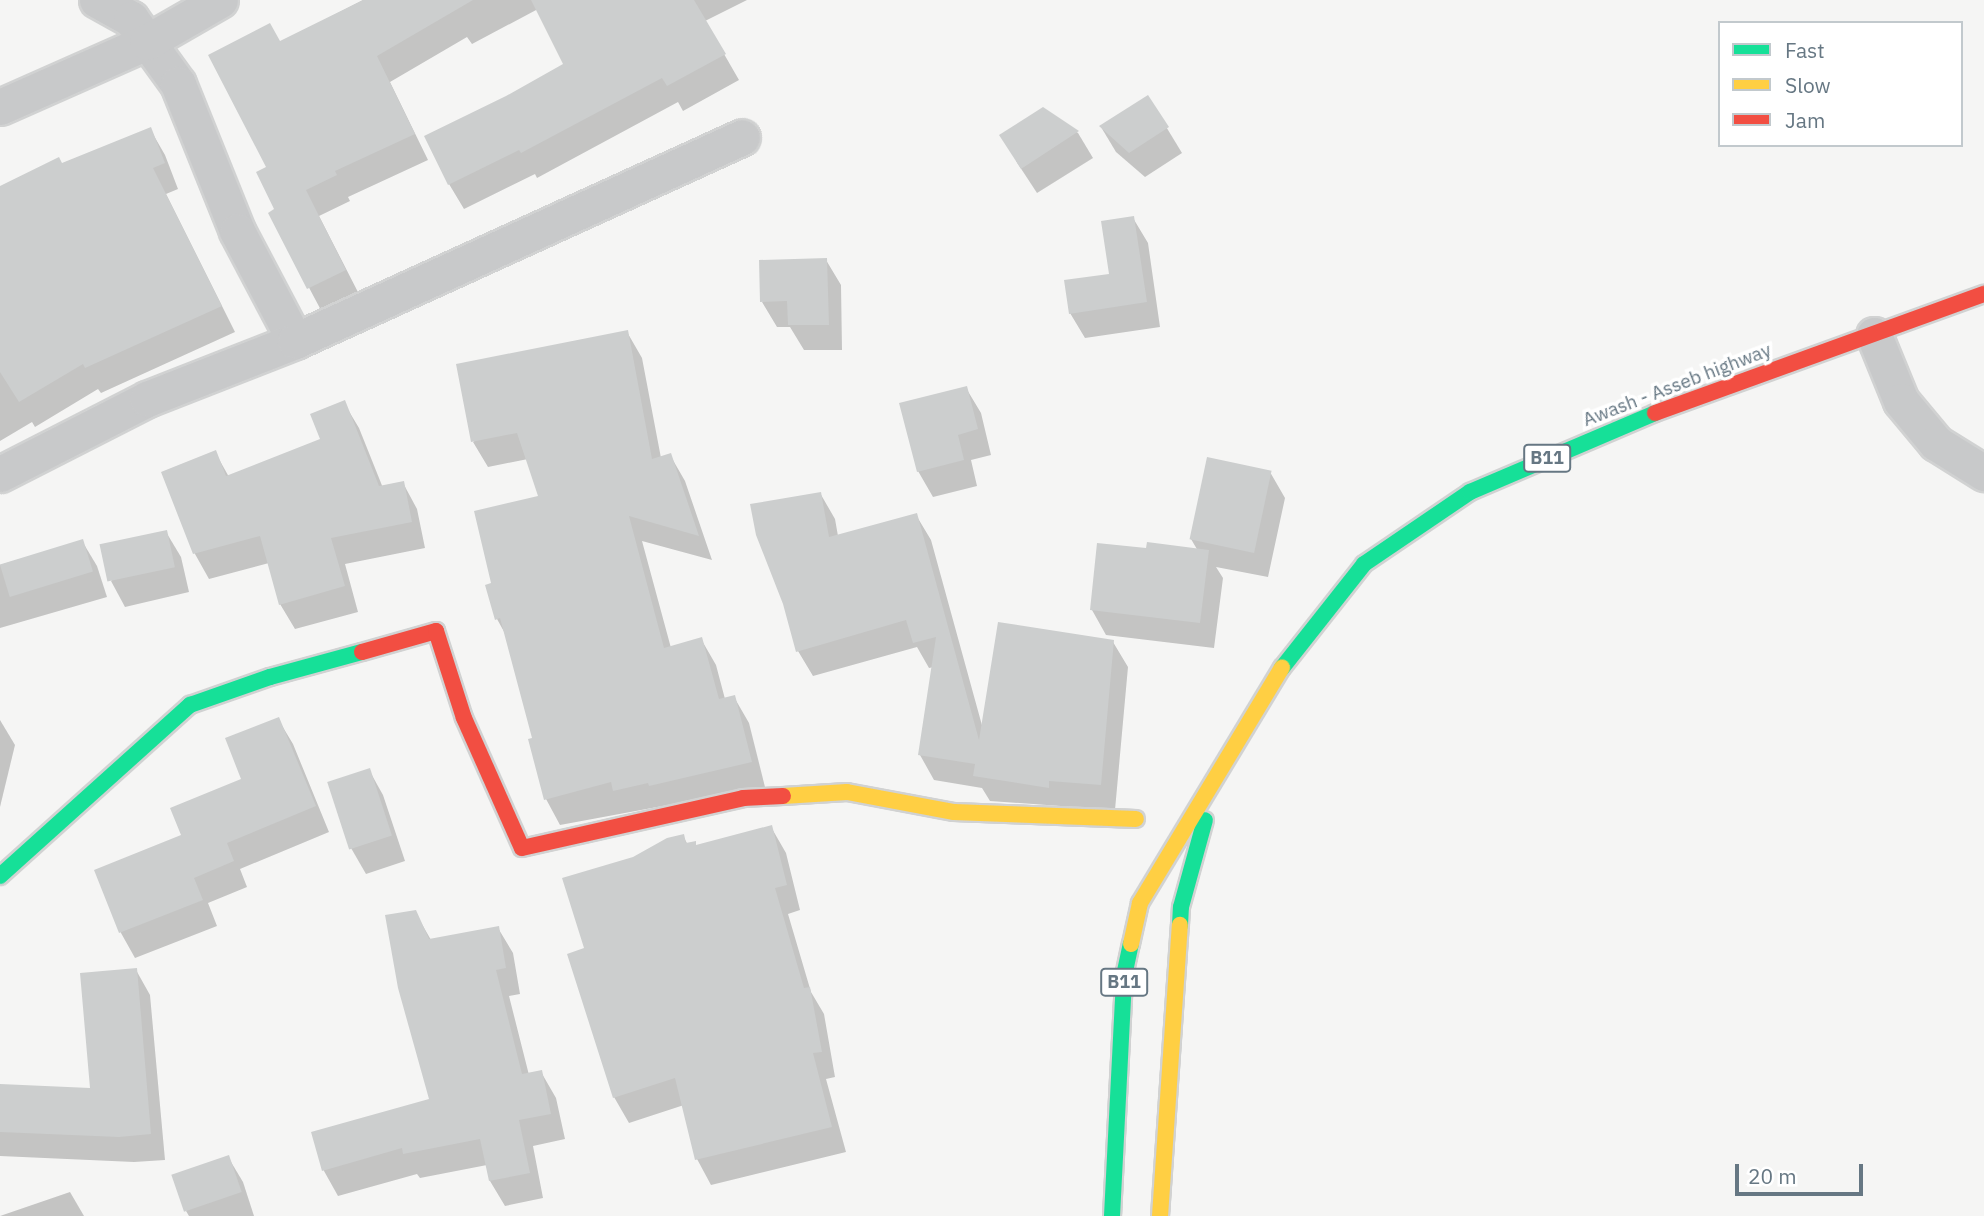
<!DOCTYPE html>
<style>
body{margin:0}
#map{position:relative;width:1984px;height:1216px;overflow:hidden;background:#f5f5f4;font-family:"IBM Plex Sans",sans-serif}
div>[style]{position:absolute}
.shadow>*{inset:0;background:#0003}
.building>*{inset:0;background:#cccece;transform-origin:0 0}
.roads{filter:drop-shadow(2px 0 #d1d2d2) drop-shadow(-2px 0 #d1d2d2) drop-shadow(0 2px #d1d2d2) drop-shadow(0 -2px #d1d2d2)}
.street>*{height:35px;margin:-17.5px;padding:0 17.5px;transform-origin:17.5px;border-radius:17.5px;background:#c8c9ca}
.fast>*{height:16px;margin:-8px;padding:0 8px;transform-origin:8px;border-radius:8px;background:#16e098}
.slow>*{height:16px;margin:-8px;padding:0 8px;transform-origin:8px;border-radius:8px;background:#ffcf43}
.jam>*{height:16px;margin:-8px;padding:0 8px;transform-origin:8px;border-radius:8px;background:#f24e42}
span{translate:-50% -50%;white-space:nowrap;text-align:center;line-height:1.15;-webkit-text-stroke:7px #fff;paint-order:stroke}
.shield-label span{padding:2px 5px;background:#fff;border:2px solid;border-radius:5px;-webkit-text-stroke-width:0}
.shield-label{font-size:18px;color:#667783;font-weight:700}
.street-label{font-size:19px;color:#667783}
.legend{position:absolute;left:1718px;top:21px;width:245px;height:126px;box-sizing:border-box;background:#fff;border:2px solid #c2c9cd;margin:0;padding:9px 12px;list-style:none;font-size:21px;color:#667783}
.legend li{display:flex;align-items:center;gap:14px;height:35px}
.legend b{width:35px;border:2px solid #c2c9cd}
.scale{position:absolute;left:1735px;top:1164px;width:128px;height:32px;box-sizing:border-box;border:4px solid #667783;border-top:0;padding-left:9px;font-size:21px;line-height:24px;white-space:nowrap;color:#667783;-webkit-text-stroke:5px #fff;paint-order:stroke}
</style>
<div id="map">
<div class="shadow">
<i style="clip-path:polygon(363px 0,747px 0,705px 21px,739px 80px,683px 111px,678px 102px,537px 178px,535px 174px,464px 209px,449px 184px,506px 98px,565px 64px,538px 9px,472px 44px,467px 37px,390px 82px,428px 160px,348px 197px,350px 201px,319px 216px,360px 296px,323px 314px,270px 214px,277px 210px,269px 167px,280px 43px)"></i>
<i style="clip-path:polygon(1148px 97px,1182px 153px,1145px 177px,1116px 152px,1101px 127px)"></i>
<i style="clip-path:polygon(1043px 109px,1078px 133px,1093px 158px,1037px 193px,1016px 161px)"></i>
<i style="clip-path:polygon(150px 129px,165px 155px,178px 189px,166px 194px,235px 332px,101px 393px,98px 389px,35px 427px,32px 422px,0 441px,0 188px)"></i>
<i style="clip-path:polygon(1133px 218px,1148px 243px,1160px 327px,1085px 338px,1070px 313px,1111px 275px)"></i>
<i style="clip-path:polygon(826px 260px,841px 285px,842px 350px,804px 350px,790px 327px,777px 327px,762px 302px)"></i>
<i style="clip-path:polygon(627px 332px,642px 358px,661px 458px,670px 455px,685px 481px,712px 560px,642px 541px,671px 648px,701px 639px,716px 665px,725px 699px,734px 697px,749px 723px,765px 787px,560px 825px,546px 799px,535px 739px,507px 637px,497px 619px,493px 584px,540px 497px,528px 459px,488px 467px,473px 442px)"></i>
<i style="clip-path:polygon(966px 388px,981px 413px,991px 455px,971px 460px,977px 486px,933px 497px,918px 471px)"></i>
<i style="clip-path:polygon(344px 403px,359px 428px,383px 488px,403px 483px,417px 509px,425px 548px,345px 564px,358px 612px,295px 629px,280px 604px,269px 563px,209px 579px,195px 554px,164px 473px,215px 452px,229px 477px,322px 440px)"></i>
<i style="clip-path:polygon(1270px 472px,1285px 498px,1268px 577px,1216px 567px,1223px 578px,1214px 648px,1106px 635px,1092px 610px,1148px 550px,1198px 551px,1191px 539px)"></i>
<i style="clip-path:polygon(820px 493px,835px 519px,838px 536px,916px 515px,931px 540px,983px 729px,1113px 642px,1128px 667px,1115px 810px,990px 801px,982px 788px,934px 780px,920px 755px,934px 667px,929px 668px,917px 647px,813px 676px,798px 651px)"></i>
<i style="clip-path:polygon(166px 532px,181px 557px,189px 592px,125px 607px,111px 581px)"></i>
<i style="clip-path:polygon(82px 541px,97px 566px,107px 597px,0 628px,0 565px)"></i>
<i style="clip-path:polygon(278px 719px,293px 744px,329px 832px,240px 869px,247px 887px,208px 903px,217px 926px,135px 958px,121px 933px,96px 870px,184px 836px,244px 780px)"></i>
<i style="clip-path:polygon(0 720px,15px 745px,0 807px)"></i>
<i style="clip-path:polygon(369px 770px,383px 795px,405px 861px,366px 874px,351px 848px)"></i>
<i style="clip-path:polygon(771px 827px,786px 853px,800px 910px,788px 914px,811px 992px,824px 1014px,835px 1077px,826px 1079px,846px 1152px,711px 1185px,697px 1159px,684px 1105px,629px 1123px,614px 1097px,586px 949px,634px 859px,683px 836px,688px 845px,697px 847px)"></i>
<i style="clip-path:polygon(415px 912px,431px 940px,498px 928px,513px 953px,520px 994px,509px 996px,529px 1075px,541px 1072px,556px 1098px,565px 1139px,533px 1146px,543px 1198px,505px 1206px,490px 1181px,487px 1165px,420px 1178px,417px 1174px,338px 1196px,324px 1171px,313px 1133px,431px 1101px)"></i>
<i style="clip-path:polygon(136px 970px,150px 995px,165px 1160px,134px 1162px,0 1156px,0 1085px,92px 1090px)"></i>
<i style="clip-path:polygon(228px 1157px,243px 1182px,254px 1216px,189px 1216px,186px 1211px)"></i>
<i style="clip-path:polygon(70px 1192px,84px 1216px,0 1216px)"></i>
</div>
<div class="building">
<i style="clip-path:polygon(363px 0,473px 0,377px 56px,415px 134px,335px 171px,337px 175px,306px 190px,346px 270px,307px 289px,268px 213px,274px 209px,256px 172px,266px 167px,208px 55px,270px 23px,280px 41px)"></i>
<i style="clip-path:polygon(531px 0,694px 0,726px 54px,667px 86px,662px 78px,521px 153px,519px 150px,448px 185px,424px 136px,506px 96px,563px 64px)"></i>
<i style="clip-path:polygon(1148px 95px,1169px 127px,1129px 153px,1099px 126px)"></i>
<i style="clip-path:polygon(1043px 107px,1079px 131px,1021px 169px,999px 135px)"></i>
<i style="clip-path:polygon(151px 127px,165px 163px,153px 168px,222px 306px,85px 368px,83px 364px,19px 402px,0 372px,0 186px,59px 157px,62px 163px)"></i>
<i style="clip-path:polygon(1134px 216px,1147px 302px,1069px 314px,1064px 280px,1109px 274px,1101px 221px)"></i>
<i style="clip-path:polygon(827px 258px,829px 325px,788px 325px,787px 301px,760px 302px,759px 260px)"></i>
<i style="clip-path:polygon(628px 330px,652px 459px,671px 453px,699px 536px,629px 516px,664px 648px,702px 637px,719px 699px,735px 695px,752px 762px,649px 786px,648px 783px,613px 791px,611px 782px,544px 800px,528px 739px,532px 738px,500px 618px,495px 620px,485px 585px,491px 583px,474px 511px,538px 496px,517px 433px,471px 442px,456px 364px)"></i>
<i style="clip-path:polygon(967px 386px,978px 429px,958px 435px,964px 460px,917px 472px,899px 403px)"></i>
<i style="clip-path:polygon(345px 400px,379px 486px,404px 481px,412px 522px,331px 538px,345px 586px,279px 605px,260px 536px,193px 554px,161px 472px,216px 450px,226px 476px,320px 439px,310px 414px)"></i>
<i style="left:1207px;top:457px;width:66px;height:84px;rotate:12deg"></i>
<i style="clip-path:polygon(821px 492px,829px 537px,917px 513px,979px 740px,998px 622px,1114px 640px,1101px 785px,1049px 781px,1049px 788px,973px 776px,975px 764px,918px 755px,936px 637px,913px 643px,906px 620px,796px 652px,783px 604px,756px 535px,750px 504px)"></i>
<i style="left:167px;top:530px;width:38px;height:69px;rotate:78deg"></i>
<i style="left:83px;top:539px;width:34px;height:87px;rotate:73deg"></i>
<i style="clip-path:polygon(1147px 542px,1209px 550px,1200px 623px,1090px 610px,1097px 543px,1146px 548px)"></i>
<i style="clip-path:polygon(279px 717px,316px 806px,227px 843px,234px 861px,194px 878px,203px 900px,119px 933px,94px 870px,181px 835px,170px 808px,241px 779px,225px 738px)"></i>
<i style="left:370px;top:768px;width:71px;height:45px;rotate:72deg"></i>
<i style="clip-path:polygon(772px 825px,787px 885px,775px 888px,804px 988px,810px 987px,822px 1052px,813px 1053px,832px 1127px,695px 1160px,675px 1078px,613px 1098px,567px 954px,584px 948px,562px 878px,633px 857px,667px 838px,684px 834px,686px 843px,696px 841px,696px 845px)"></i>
<i style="clip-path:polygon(416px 910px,429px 939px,499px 926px,506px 968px,496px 970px,522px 1074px,542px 1070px,551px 1114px,519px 1120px,530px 1173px,489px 1181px,480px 1139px,403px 1154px,402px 1148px,322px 1171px,311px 1132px,429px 1099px,398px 988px,385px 915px)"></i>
<i style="clip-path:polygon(137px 968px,151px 1134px,119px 1137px,0 1132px,0 1084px,90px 1088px,80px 973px)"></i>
<i style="left:229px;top:1155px;width:39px;height:61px;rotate:71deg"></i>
</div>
<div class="roads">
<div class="street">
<i style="left:97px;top:0;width:39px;rotate:29deg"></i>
<i style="left:131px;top:19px;width:80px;rotate:54.1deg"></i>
<i style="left:178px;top:84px;width:158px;rotate:68.1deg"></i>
<i style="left:237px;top:231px;width:124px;rotate:62.2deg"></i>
<i style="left:0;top:107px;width:161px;rotate:-23.9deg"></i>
<i style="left:147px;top:42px;width:84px;rotate:-29.9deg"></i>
<i style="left:1874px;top:335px;width:71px;rotate:67.8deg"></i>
<i style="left:1901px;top:401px;width:55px;rotate:50.2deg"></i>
<i style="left:1936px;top:443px;width:57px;rotate:32deg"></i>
<i style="left:0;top:474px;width:165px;rotate:-27deg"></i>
<i style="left:147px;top:399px;width:159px;rotate:-21.4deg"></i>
<i style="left:295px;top:341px;width:491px;rotate:-24.5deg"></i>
</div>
<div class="fast">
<i style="left:1282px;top:668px;width:132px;rotate:-51.7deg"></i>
<i style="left:1364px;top:564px;width:128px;rotate:-34.2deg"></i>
<i style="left:1470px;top:492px;width:201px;rotate:-23.1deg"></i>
<i style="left:0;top:876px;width:256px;rotate:-42deg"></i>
<i style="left:190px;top:705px;width:85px;rotate:-19.3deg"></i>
<i style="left:270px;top:677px;width:95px;rotate:-15.2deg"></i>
<i style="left:1180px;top:925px;width:18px;rotate:-87deg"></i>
<i style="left:1181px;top:907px;width:90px;rotate:-74.6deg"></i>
<i style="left:1112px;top:1216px;width:240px;rotate:-87.1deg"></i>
<i style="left:1124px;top:976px;width:33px;rotate:-78deg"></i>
</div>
<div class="slow">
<i style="left:783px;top:796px;width:64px;rotate:-3.6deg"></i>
<i style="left:847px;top:792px;width:109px;rotate:10.6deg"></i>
<i style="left:954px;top:812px;width:182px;rotate:2.2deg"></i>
<i style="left:1131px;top:944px;width:42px;rotate:-77.6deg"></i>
<i style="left:1140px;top:903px;width:275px;rotate:-58.9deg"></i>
<i style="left:1160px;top:1216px;width:292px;rotate:-86.1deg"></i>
</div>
<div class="jam">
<i style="left:1655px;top:413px;width:350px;rotate:-19.9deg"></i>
<i style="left:362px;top:652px;width:77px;rotate:-15.8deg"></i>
<i style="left:436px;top:631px;width:91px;rotate:72.2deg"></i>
<i style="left:464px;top:718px;width:142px;rotate:66deg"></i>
<i style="left:522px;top:848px;width:227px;rotate:-12.7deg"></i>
<i style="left:743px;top:798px;width:40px;rotate:-2.9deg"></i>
</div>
</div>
<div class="shield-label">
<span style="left:1547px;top:458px">B11</span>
<span style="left:1124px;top:982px">B11</span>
</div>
<div class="street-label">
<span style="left:1677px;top:385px;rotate:-21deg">Awash - Asseb highway</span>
</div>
<ul class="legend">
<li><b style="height:9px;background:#16e098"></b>Fast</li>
<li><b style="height:9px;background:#ffcf43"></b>Slow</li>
<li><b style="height:9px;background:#f24e42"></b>Jam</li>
</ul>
<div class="scale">20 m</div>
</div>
